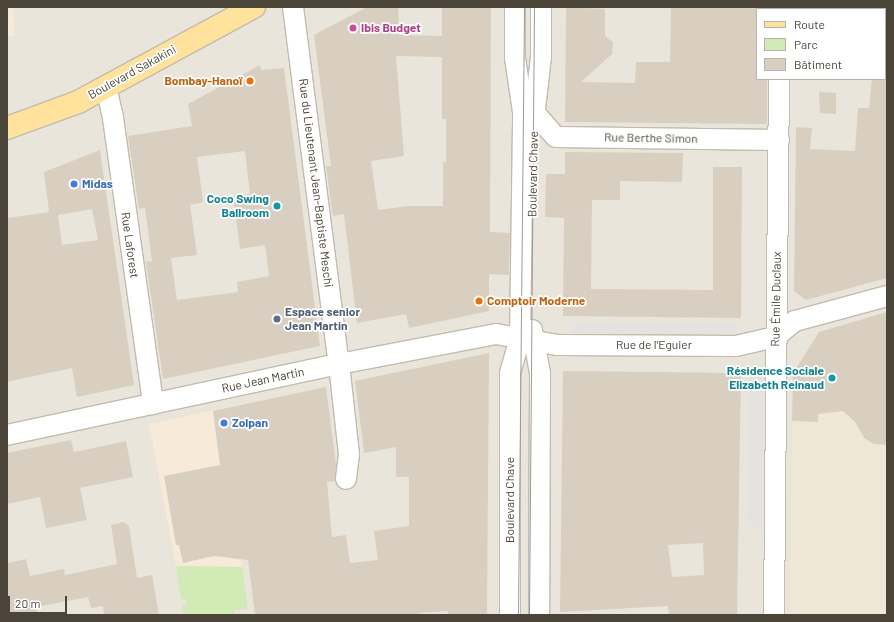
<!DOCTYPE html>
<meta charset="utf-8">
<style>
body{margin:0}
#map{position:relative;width:894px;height:622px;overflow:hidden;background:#f6f3ec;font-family:Barlow,sans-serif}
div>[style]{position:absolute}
.residential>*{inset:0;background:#eae5da}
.commercial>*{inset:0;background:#f7ead8}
.education>*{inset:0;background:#efe8d6}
.green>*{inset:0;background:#d2eab5}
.parking>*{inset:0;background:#e5e3e0;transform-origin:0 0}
.building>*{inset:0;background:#d8cfc1}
.roads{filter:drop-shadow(1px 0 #c2bbae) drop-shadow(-1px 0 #c2bbae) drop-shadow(0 1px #c2bbae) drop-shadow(0 -1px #c2bbae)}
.minor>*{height:20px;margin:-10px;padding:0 10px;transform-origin:10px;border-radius:10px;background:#fff}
.major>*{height:22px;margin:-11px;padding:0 11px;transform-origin:11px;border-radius:11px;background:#ffe39c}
.tram>*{height:1px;margin:-0.5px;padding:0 0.5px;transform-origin:0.5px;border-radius:0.5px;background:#9a9a9a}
.dots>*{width:11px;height:11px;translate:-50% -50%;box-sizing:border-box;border:2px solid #fff;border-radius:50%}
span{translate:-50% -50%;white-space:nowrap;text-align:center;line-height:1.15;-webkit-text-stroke:3.5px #fff;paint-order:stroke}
.hotel-label{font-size:12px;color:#b23c85;font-weight:700}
.left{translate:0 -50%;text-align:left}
.street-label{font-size:12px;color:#4b4439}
.food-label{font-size:12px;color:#c56008;font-weight:700}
.right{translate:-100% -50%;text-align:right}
.shop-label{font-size:12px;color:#366cbe;font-weight:700}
.culture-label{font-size:12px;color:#0d838f;font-weight:700}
.service-label{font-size:12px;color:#4e5e75;font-weight:700}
.frame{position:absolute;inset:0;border:8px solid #4b4439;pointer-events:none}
.legend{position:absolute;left:756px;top:8px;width:130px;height:72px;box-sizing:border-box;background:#fff;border:1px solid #b7b4b0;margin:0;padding:5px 7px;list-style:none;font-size:12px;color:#4b4439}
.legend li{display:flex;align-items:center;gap:8px;height:20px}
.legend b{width:20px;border:1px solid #b7b4b0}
.scale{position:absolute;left:8px;top:596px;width:59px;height:18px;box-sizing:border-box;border:2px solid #4b4439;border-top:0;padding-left:5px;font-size:12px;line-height:14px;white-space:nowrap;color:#4b4439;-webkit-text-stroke:3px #fff;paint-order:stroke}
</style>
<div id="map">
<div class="residential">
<i style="clip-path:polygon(evenodd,7px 7px,887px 7px,887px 615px,7px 615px,7px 7px,757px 9px,885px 9px,885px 79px,757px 79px,757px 9px)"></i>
</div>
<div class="commercial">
<i style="clip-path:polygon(7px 7px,13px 7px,15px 35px,7px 36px)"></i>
<i style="clip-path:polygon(244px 404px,251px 461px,219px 465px,235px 559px,241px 560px,242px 567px,176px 566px,149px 424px)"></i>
</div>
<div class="education">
<i style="clip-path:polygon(887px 312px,887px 615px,790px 615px,793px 373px,819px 332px)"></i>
</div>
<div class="green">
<i style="clip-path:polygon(176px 566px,242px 567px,248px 609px,235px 610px,234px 615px,184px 615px,182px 604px,187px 605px,186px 600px,181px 599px)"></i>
</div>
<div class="parking">
<i style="left:571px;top:323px;width:167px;height:22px"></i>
<i style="clip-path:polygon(764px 369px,764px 532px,747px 520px,750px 370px)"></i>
</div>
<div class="building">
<i style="clip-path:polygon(evenodd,367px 7px,398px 7px,399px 35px,442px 36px,442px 7px,491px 7px,490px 232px,510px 233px,509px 275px,489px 274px,489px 311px,409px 328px,406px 314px,357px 323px,344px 214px,333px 216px,332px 211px,326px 166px,331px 166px,314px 35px,367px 7px,396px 56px,442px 57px,442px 119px,446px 119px,446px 162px,443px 162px,443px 206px,408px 206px,378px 210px,371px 161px,404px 156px,396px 56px)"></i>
<i style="clip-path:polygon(566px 7px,605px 9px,605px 36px,613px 42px,612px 54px,581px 82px,635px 83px,636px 62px,670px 62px,671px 7px,757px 7px,757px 79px,767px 79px,767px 124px,565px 122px)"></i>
<i style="clip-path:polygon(evenodd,260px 65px,261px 70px,284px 68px,320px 346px,163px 379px,146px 262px,152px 261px,145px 208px,139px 209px,128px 136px,192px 126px,188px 104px,260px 65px,245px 151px,250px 194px,233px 196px,240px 249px,265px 245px,269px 276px,237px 282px,238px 292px,177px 300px,171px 258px,197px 255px,190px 205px,203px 202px,197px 157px,245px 151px)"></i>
<i style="clip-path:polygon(872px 79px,887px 79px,887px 278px,806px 300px,794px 291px,796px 127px,812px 128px,810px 149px,855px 151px,858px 108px,869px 108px)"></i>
<i style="clip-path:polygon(819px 92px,836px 93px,836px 114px,820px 113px)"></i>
<i style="clip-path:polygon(evenodd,100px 150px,134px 385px,77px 397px,72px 368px,7px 382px,7px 218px,49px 212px,44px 172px,100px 150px,92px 209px,98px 240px,62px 245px,58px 215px,92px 209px)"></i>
<i style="clip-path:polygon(565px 152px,683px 153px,682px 182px,620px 181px,620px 200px,592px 200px,591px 289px,713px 290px,713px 167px,742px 167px,741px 318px,563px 316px,564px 218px,545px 217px,546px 174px,565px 174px)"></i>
<i style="clip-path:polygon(887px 312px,887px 445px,874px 444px,865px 439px,855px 422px,843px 411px,818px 414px,818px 422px,792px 421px,793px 373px,819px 332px)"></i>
<i style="clip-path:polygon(489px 353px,487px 615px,448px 615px,448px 611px,419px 613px,419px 615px,255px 615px,248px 560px,214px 556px,183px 563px,179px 545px,176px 545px,164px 476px,220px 465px,213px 411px,326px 387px,336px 465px,335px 481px,327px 482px,332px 537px,346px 535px,350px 563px,378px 560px,374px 531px,409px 526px,409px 477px,396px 477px,396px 447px,364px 453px,355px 381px)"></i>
<i style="clip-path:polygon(evenodd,563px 371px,741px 373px,737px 615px,669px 615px,668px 606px,560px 612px,563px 371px,703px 543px,704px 575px,672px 577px,668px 545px,703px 543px)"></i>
<i style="clip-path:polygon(71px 440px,74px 452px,126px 441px,133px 477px,80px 488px,87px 520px,46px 528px,40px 497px,7px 504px,7px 453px)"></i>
<i style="clip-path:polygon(124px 522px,129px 526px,137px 578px,152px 575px,159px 615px,104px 615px,103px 606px,91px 608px,88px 597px,36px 607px,38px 615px,7px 615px,7px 563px,26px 559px,30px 576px,64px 569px,65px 575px,117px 564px,111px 525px)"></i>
</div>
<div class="roads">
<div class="minor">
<i style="left:293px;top:7px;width:360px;rotate:82.7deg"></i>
<i style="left:339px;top:364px;width:91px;rotate:83.7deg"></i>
<i style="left:349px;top:454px;width:25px;rotate:97deg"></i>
<i style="left:780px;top:9px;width:2px;rotate:-90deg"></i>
<i style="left:106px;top:87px;width:32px;rotate:77deg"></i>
<i style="left:113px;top:118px;width:289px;rotate:82deg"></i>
<i style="left:534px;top:112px;width:33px;rotate:49deg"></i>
<i style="left:556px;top:137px;width:223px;rotate:0.8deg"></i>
<i style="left:533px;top:126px;width:69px;rotate:-83.4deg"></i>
<i style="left:541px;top:57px;width:50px;rotate:-90deg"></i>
<i style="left:532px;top:330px;width:44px;rotate:79.5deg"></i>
<i style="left:540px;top:373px;width:242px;rotate:90.2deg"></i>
<i style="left:7px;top:435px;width:340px;rotate:-12.1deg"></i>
<i style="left:339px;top:364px;width:160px;rotate:-10.8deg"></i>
<i style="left:496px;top:334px;width:63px;rotate:10.1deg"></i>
<i style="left:558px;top:345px;width:178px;rotate:0.3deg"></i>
<i style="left:736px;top:346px;width:40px;rotate:-13deg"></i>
<i style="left:775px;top:337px;width:26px;rotate:-39deg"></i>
<i style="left:795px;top:321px;width:95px;rotate:-15.2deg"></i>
<i style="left:510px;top:615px;width:242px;rotate:-90deg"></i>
<i style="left:510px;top:373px;width:36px;rotate:-74deg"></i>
<i style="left:520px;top:338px;width:226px;rotate:-89.2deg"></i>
<i style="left:523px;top:112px;width:55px;rotate:-98.4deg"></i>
<i style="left:515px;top:58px;width:51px;rotate:-90deg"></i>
<i style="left:774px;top:615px;width:536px;rotate:-89.47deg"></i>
</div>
<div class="major">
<i style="left:7px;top:128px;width:76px;rotate:-20.1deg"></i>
<i style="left:78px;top:102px;width:200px;rotate:-28.4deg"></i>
</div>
</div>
<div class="tram">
<i style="left:518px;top:615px;width:608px;rotate:-89.43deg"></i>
<i style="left:529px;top:615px;width:608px;rotate:-89.53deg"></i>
</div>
<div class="dots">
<i style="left:353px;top:28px;background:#d1479c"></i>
<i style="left:250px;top:81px;background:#e8710a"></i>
<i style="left:74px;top:184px;background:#3f7fe0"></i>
<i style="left:277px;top:206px;background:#0f9aa8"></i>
<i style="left:479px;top:301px;background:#e8710a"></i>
<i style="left:277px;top:319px;background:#5c6f8a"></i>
<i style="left:832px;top:378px;background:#0f9aa8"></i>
<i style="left:224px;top:423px;background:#3f7fe0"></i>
</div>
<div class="hotel-label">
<span class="left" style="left:361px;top:28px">Ibis Budget</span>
</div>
<div class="street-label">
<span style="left:132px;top:72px;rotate:-29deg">Boulevard Sakakini</span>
<span style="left:651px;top:138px;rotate:1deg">Rue Berthe Simon</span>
<span style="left:533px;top:174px;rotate:-89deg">Boulevard Chave</span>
<span style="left:316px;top:183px;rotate:83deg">Rue du Lieutenant Jean-Baptiste Meschi</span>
<span style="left:130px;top:245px;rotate:82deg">Rue Laforest</span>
<span style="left:776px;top:299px;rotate:-89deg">Rue Émile Duclaux</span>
<span style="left:654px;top:345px">Rue de l'Eguier</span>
<span style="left:263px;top:380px;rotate:-12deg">Rue Jean Martin</span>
<span style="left:510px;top:500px;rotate:-90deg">Boulevard Chave</span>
</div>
<div class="food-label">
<span class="right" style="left:242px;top:81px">Bombay-Hanoï</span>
<span class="left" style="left:487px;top:301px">Comptoir Moderne</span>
</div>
<div class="shop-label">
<span class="left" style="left:82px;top:184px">Midas</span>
<span class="left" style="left:232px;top:423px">Zolpan</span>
</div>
<div class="culture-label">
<span class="right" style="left:269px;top:206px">Coco Swing<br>Ballroom</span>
<span class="right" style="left:824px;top:378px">Résidence Sociale<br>Elizabeth Reinaud</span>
</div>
<div class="service-label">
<span class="left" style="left:285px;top:319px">Espace senior<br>Jean Martin</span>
</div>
<div class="frame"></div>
<ul class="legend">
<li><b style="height:5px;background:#ffe39c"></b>Route</li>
<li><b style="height:11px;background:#d2eab5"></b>Parc</li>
<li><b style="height:11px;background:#d8cfc1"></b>Bâtiment</li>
</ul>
<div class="scale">20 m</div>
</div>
